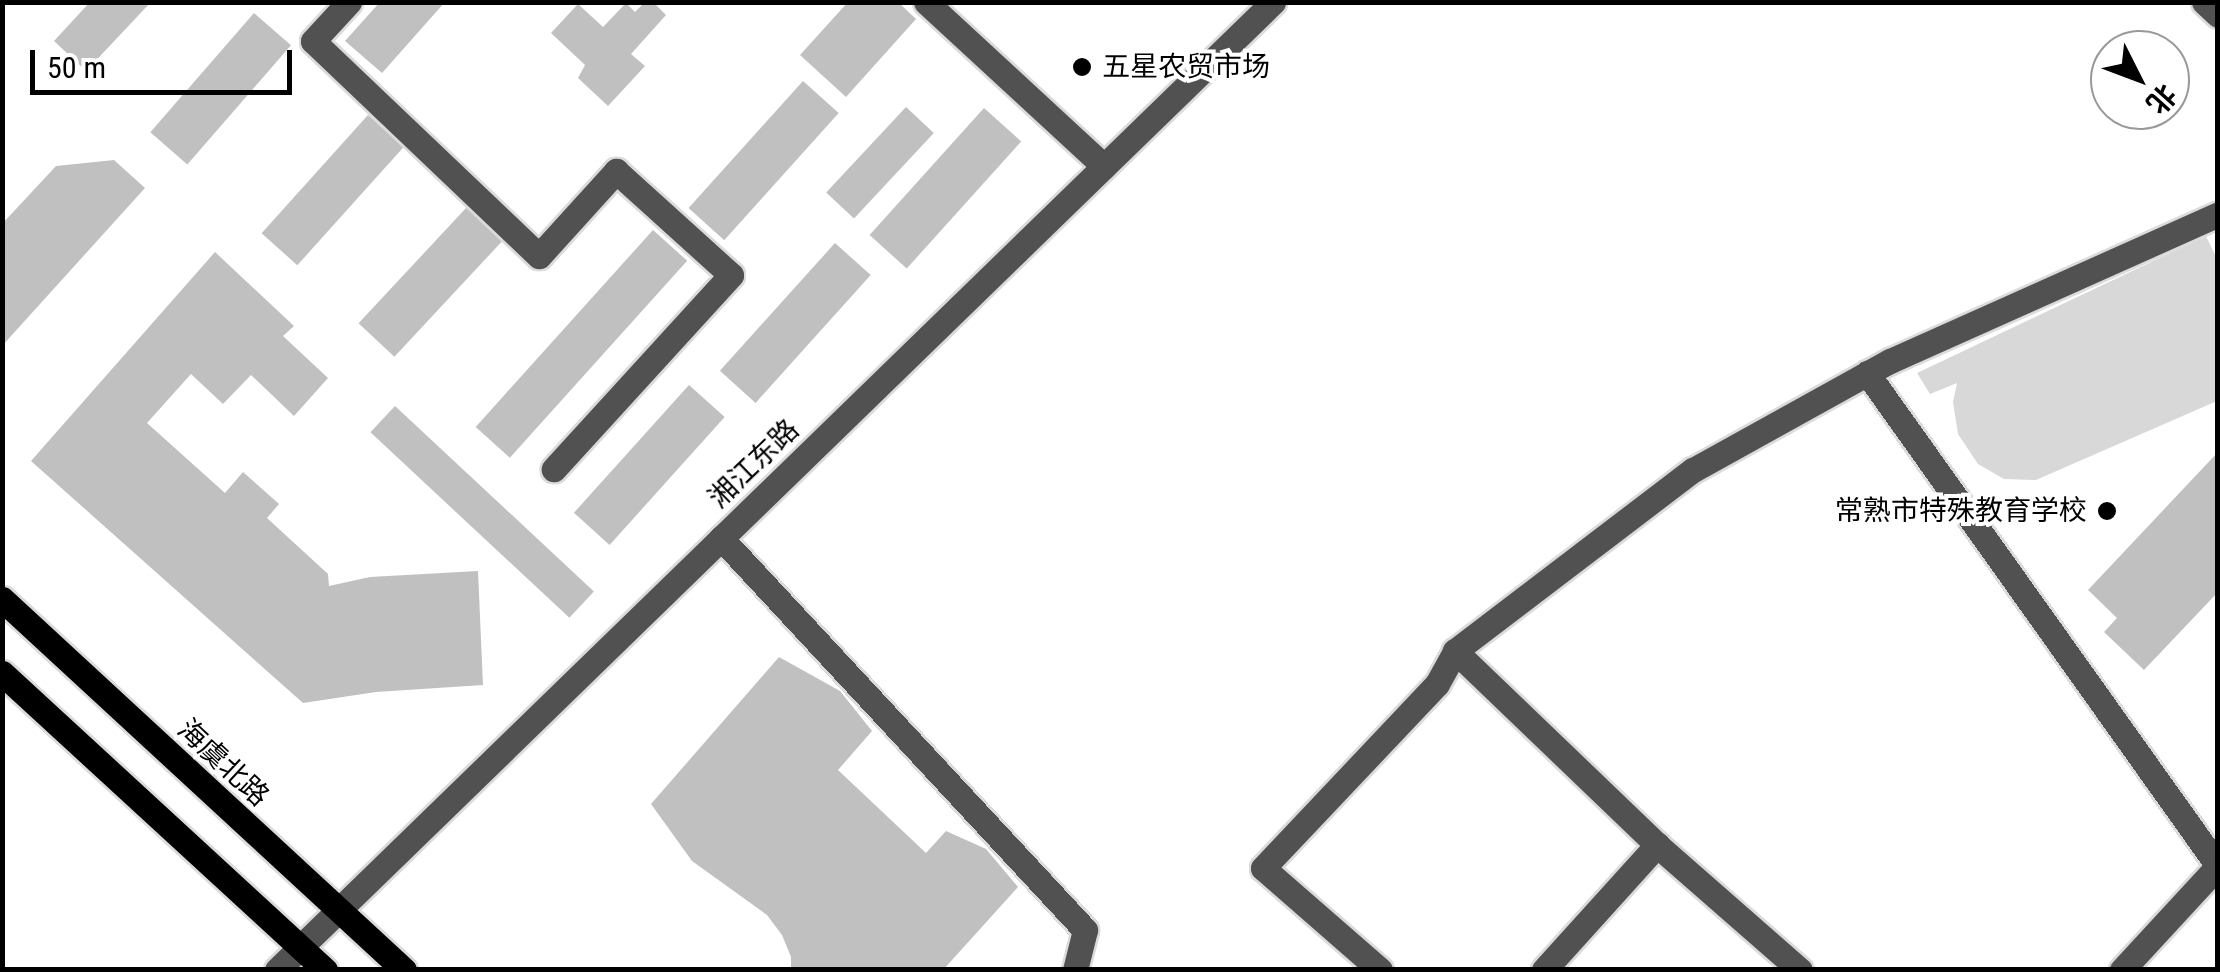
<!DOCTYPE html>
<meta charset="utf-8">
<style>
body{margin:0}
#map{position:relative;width:2220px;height:972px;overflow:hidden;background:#fff;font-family:"Roboto Condensed","Noto Sans SC",sans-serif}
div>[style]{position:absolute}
.green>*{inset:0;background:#d8d8d8}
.building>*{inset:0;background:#c0c0c0;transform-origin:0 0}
.roads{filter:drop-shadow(2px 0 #dbdbdb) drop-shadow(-2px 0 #dbdbdb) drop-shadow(0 2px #dbdbdb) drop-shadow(0 -2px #dbdbdb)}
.minor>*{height:25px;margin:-12.5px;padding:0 12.5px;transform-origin:12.5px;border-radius:12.5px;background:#515151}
.major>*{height:25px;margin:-12.5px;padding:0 12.5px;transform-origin:12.5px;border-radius:12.5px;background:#000}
.dots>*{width:28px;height:28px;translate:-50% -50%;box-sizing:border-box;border:5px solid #fff;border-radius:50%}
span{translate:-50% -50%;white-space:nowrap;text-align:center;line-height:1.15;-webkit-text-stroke:8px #fff;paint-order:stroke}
.poi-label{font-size:28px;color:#000}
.left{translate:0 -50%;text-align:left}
.right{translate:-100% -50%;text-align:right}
.street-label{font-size:28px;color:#000}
.frame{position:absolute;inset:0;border:5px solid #000;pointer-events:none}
.north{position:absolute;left:2090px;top:30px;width:100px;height:100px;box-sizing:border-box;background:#fff;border:2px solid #999;border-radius:50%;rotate:132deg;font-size:28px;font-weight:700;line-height:40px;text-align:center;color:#000}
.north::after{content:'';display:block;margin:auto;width:35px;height:45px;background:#000;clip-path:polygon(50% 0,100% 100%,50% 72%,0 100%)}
.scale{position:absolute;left:30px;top:50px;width:262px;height:45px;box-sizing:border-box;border:5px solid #000;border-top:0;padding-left:12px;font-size:30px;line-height:35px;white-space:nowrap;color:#000;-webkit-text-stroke:8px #fff;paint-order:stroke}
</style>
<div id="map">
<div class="green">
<i style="clip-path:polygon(2206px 236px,2217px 259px,2217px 401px,2036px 480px,2004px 479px,1978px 464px,1958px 434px,1953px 402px,1957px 383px,1930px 394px,1917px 373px)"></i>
</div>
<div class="building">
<i style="clip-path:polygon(90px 2px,151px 2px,86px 71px,54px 41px)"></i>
<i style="clip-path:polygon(380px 2px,445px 2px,382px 73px,345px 41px)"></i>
<i style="clip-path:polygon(645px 2px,653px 2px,666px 15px,631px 54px,645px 66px,608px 106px,578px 78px,585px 65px,551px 33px,578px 4px,603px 27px,626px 3px,635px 12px)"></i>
<i style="clip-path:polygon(848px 2px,898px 2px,916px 19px,846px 97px,800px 55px)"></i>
<i style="left:254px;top:13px;width:49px;height:158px;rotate:41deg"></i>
<i style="left:803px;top:81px;width:48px;height:171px;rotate:42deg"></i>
<i style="left:906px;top:107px;width:38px;height:117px;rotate:43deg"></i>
<i style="left:984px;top:108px;width:50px;height:171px;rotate:42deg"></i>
<i style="left:368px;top:115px;width:48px;height:159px;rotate:42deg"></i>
<i style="clip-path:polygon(114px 160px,145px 188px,2px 346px,2px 224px,56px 166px)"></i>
<i style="left:467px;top:207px;width:49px;height:159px;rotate:43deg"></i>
<i style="left:653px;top:230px;width:46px;height:265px;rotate:42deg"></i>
<i style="left:835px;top:243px;width:48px;height:172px;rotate:42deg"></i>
<i style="clip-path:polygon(215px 252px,294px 326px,283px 336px,328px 378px,294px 416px,251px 375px,223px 404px,191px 374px,147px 423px,225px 493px,243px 472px,279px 504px,267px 518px,328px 574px,329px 586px,370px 577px,478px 571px,483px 685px,376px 692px,303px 703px,31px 461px)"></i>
<i style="left:689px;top:385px;width:48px;height:172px;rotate:42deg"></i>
<i style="left:395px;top:406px;width:272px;height:36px;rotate:43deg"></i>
<i style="clip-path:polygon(2218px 452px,2218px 592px,2144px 670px,2104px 632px,2117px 618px,2088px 590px)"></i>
<i style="clip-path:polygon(779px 657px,840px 691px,872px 731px,838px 770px,926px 853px,946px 831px,986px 849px,1018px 887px,943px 970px,791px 970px,791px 957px,782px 935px,767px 915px,692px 861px,651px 804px)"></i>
</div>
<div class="roads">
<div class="minor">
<i style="left:349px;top:2px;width:53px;rotate:132.7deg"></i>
<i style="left:313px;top:41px;width:312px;rotate:43.6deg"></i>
<i style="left:539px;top:256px;width:115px;rotate:-47.8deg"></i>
<i style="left:616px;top:171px;width:155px;rotate:42.1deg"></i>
<i style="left:731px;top:275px;width:263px;rotate:132.4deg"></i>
<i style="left:926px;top:2px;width:242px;rotate:42.7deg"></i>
<i style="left:2204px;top:2px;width:19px;rotate:43deg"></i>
<i style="left:1867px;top:373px;width:605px;rotate:54.55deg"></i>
<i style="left:2218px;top:866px;width:142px;rotate:132.7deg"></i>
<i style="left:721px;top:538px;width:535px;rotate:47.12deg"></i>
<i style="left:1085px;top:930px;width:41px;rotate:104deg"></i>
<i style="left:1455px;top:651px;width:280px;rotate:43.8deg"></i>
<i style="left:1657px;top:845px;width:190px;rotate:41.2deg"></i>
<i style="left:277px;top:970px;width:1389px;rotate:-44.18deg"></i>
<i style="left:1380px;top:970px;width:155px;rotate:-138.9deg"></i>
<i style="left:1263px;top:868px;width:253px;rotate:-46.6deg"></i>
<i style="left:1437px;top:684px;width:38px;rotate:-61deg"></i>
<i style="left:1455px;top:651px;width:299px;rotate:-37.3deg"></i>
<i style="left:1693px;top:470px;width:225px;rotate:-29deg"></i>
<i style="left:1890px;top:361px;width:359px;rotate:-24.1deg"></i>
<i style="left:1544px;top:970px;width:169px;rotate:-47.9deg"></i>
</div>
<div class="major">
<i style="left:2px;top:599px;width:547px;rotate:42.7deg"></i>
<i style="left:2px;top:673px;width:439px;rotate:42.6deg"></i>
</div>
</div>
<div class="dots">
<i style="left:1082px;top:67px;background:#000"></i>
<i style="left:2107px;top:511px;background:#000"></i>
</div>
<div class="poi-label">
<span class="left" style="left:1102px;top:67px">五星农贸市场</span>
<span class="right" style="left:2087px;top:511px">常熟市特殊教育学校</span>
</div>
<div class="street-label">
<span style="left:754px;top:464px;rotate:-44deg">湘江东路</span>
<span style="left:223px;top:763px;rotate:43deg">海虞北路</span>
</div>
<div class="frame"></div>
<div class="north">北</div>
<div class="scale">50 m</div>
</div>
